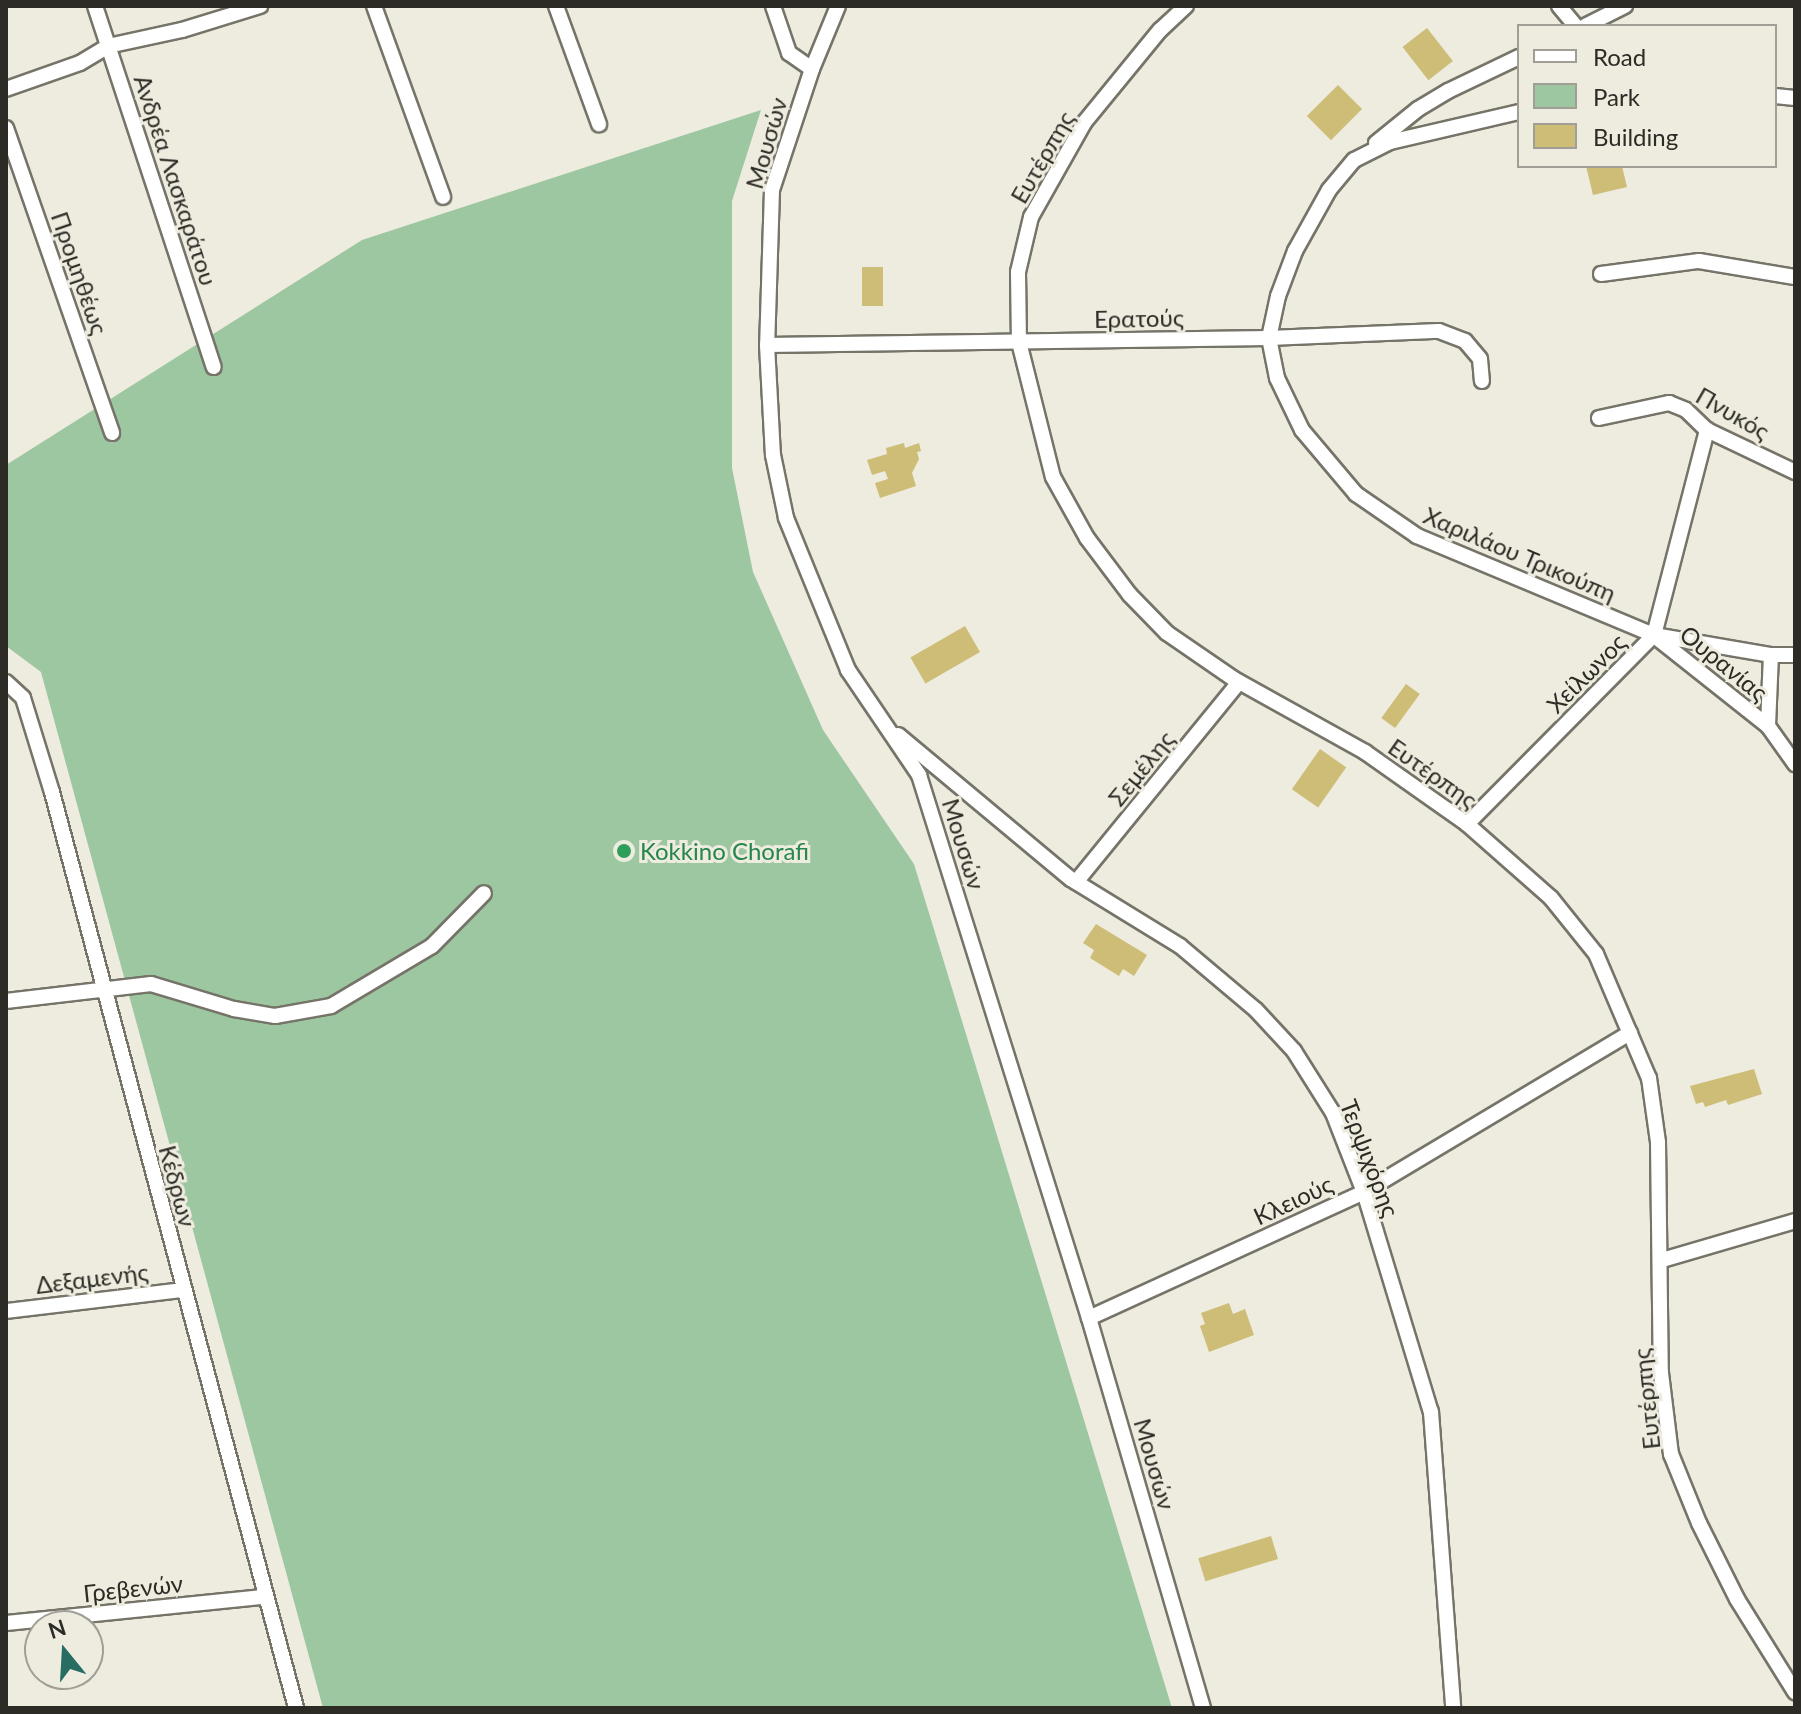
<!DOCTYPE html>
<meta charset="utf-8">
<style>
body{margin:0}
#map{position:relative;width:1801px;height:1714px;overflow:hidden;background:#eeebdf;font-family:Lato,sans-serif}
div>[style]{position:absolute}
.green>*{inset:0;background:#9dc7a1}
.building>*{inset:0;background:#cdbd77;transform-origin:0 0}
.roads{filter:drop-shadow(2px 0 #767469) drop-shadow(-2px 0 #767469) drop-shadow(0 2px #767469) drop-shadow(0 -2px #767469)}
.minor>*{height:14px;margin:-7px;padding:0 7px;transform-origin:7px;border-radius:7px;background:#fff}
.dots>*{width:22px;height:22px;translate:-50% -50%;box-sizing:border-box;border:4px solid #eeebdf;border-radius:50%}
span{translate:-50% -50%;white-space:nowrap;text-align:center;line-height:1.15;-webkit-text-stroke:6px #eeebdf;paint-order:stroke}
.street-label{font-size:24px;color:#2c2b26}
.leisure-label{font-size:24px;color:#27864d}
.left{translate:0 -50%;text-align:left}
.frame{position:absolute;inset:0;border:8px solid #2c2b26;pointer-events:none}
.legend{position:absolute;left:1517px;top:24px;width:260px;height:144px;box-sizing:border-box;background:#eeebdf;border:2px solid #a09e95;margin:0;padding:10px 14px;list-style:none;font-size:24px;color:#2c2b26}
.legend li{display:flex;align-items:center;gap:16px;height:40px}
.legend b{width:40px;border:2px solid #a09e95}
.north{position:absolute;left:24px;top:1610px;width:80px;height:80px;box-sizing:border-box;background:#eeebdf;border:2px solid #a09e95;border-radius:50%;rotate:342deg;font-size:22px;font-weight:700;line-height:32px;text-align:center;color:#2c2b26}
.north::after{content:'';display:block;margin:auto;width:28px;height:36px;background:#276d63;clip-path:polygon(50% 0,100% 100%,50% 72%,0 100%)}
</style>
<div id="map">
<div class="green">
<i style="clip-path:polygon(761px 110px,732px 201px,732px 468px,753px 572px,823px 730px,914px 864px,1172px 1708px,323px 1708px,41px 672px,6px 646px,6px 465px,362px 240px)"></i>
</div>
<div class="building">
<i style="left:1427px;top:28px;width:42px;height:31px;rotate:52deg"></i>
<i style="left:1338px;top:85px;width:34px;height:44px;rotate:45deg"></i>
<i style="clip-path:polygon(1586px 166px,1622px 166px,1627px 187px,1593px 195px)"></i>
<i style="left:862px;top:267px;width:21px;height:39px"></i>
<i style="clip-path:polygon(904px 443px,905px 448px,919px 443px,921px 451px,917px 452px,919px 459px,912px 473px,916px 486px,880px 498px,875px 483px,888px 479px,885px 471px,872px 475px,867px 460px,887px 454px,886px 448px)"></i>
<i style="left:965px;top:626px;width:30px;height:63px;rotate:60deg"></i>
<i style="left:1406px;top:684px;width:17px;height:42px;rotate:36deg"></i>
<i style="left:1320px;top:749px;width:32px;height:49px;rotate:35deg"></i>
<i style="clip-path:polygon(1096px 924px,1147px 955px,1134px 976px,1123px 969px,1119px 976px,1090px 958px,1094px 950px,1083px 943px)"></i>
<i style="clip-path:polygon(1754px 1069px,1762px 1094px,1728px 1105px,1726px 1100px,1705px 1107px,1703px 1102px,1696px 1104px,1690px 1086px)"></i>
<i style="clip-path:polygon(1229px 1303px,1233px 1314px,1245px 1309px,1254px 1335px,1209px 1352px,1200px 1326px,1205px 1324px,1201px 1313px)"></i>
<i style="left:1271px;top:1536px;width:24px;height:76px;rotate:73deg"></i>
</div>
<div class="roads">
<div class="minor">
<i style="left:95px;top:6px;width:380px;rotate:71.8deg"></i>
<i style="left:374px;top:6px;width:203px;rotate:70.1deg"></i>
<i style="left:556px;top:6px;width:126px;rotate:70deg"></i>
<i style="left:773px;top:6px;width:50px;rotate:71.2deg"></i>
<i style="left:789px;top:53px;width:28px;rotate:35deg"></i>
<i style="left:838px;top:6px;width:68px;rotate:112.4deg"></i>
<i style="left:812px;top:69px;width:127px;rotate:108.3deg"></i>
<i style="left:772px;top:190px;width:155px;rotate:91.8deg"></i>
<i style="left:767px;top:345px;width:110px;rotate:86.9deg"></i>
<i style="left:773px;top:455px;width:64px;rotate:78.3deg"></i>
<i style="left:786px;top:518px;width:164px;rotate:67.8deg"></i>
<i style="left:848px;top:670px;width:127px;rotate:55.9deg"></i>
<i style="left:919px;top:775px;width:569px;rotate:72.62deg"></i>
<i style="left:1089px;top:1318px;width:406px;rotate:73.7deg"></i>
<i style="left:1186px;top:6px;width:35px;rotate:137deg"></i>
<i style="left:1160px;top:30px;width:120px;rotate:129.3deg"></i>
<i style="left:1084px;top:123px;width:108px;rotate:119.4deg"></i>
<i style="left:1031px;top:217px;width:57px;rotate:103.3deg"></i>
<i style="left:1018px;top:272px;width:70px;rotate:89.2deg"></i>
<i style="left:1019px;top:342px;width:139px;rotate:75.9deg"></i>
<i style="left:1053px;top:477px;width:70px;rotate:60.9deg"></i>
<i style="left:1087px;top:538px;width:71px;rotate:53deg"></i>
<i style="left:1130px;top:595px;width:53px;rotate:45.8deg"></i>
<i style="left:1167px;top:633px;width:81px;rotate:34.5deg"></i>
<i style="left:1234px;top:679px;width:150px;rotate:29.1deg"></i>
<i style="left:1365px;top:752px;width:125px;rotate:35.2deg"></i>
<i style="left:1467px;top:824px;width:112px;rotate:41.4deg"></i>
<i style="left:1551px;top:898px;width:72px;rotate:51.2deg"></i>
<i style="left:1596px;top:954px;width:135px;rotate:66.9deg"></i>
<i style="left:1649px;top:1078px;width:65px;rotate:82deg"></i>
<i style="left:1658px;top:1142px;width:231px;rotate:89.3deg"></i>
<i style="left:1661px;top:1373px;width:82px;rotate:83deg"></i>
<i style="left:1671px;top:1454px;width:74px;rotate:67.9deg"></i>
<i style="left:1699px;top:1523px;width:85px;rotate:63.4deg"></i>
<i style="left:1737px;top:1599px;width:110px;rotate:58.1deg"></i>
<i style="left:1559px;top:6px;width:26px;rotate:50deg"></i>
<i style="left:1585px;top:26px;width:45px;rotate:-26.6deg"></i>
<i style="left:6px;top:89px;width:78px;rotate:-19.4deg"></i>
<i style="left:80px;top:63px;width:33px;rotate:-31deg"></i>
<i style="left:108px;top:46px;width:76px;rotate:-12.2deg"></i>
<i style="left:182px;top:30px;width:82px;rotate:-17.1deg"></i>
<i style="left:1775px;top:96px;width:20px;rotate:6deg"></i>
<i style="left:1519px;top:112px;width:132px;rotate:166.9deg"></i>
<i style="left:1390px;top:142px;width:40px;rotate:153.4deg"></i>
<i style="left:1354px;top:160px;width:39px;rotate:130deg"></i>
<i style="left:1329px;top:190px;width:70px;rotate:119.1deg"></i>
<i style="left:1295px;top:251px;width:48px;rotate:110.7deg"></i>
<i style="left:1278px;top:296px;width:43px;rotate:102.1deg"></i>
<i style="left:1269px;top:338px;width:41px;rotate:78.7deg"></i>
<i style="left:1277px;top:378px;width:58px;rotate:64.3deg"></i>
<i style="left:1302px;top:430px;width:84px;rotate:49.8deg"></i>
<i style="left:1356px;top:494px;width:74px;rotate:34.5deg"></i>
<i style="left:1417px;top:536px;width:257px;rotate:22.7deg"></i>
<i style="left:1654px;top:635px;width:119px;rotate:9.7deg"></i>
<i style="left:1771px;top:655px;width:24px"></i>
<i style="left:6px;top:128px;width:323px;rotate:70.8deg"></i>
<i style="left:1376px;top:143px;width:54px;rotate:-39deg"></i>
<i style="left:1418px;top:109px;width:35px;rotate:-31deg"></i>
<i style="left:1448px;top:91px;width:79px;rotate:-25.6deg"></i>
<i style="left:1601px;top:274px;width:99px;rotate:-7.6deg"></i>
<i style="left:1699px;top:261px;width:97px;rotate:9.5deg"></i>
<i style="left:767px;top:345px;width:502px;rotate:-0.8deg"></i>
<i style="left:1269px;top:338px;width:170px;rotate:-2.4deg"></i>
<i style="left:1439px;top:331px;width:28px;rotate:21deg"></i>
<i style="left:1465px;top:341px;width:23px;rotate:50deg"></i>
<i style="left:1480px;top:359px;width:22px;rotate:85deg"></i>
<i style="left:1599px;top:418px;width:72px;rotate:-12.1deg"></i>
<i style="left:1669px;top:403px;width:18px;rotate:22deg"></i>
<i style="left:1686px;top:410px;width:29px;rotate:44deg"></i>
<i style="left:1707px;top:430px;width:98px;rotate:25.5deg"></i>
<i style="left:1657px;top:638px;width:142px;rotate:38.4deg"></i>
<i style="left:1768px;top:726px;width:47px;rotate:54.6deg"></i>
<i style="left:6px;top:682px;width:23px;rotate:43deg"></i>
<i style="left:23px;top:698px;width:98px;rotate:72.9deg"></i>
<i style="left:52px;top:792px;width:948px;rotate:75.08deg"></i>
<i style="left:1768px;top:726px;width:71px;rotate:-87.6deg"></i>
<i style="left:898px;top:735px;width:225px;rotate:39.8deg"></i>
<i style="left:1071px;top:879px;width:128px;rotate:31.6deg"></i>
<i style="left:1180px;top:946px;width:99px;rotate:40.1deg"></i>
<i style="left:1256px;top:1010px;width:56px;rotate:47.2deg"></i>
<i style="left:1294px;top:1051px;width:73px;rotate:57.8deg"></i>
<i style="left:1333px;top:1113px;width:85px;rotate:68.6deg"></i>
<i style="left:1364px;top:1192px;width:230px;rotate:73.1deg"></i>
<i style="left:1431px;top:1412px;width:297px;rotate:85.7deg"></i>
<i style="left:1467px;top:824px;width:266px;rotate:-45.3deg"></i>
<i style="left:1654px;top:635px;width:212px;rotate:-75.5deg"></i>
<i style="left:1076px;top:882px;width:258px;rotate:-50.8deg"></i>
<i style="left:6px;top:1001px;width:146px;rotate:-6.7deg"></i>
<i style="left:151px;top:984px;width:87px;rotate:16.8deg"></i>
<i style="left:234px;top:1009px;width:42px;rotate:9.7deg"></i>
<i style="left:275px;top:1016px;width:57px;rotate:-10.1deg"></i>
<i style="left:331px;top:1006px;width:117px;rotate:-30.7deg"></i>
<i style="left:432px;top:946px;width:74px;rotate:-45.5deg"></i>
<i style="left:1662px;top:1260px;width:139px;rotate:-16.3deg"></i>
<i style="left:6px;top:1311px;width:178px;rotate:-6.8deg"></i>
<i style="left:1089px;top:1318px;width:302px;rotate:-24.6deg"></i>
<i style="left:1364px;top:1192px;width:310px;rotate:-30.9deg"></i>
<i style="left:6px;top:1623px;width:259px;rotate:-5.8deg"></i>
</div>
</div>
<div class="dots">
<i style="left:624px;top:851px;background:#2e9e5b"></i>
</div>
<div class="street-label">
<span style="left:766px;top:143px;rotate:-74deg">Μουσών</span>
<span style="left:1042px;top:157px;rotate:-60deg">Ευτέρπης</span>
<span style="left:176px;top:180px;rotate:72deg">Ανδρέα Λασκαράτου</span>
<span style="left:80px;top:273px;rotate:71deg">Προμηθέως</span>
<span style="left:1139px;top:318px;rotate:-1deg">Ερατούς</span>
<span style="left:1733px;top:413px;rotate:30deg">Πνυκός</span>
<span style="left:1520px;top:554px;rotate:23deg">Χαριλάου Τρικούπη</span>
<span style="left:1724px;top:663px;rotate:39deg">Ουρανίας</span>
<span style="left:1586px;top:673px;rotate:-45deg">Χείλωνος</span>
<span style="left:1141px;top:768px;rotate:-51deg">Σεμέλης</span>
<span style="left:1433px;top:773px;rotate:35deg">Ευτέρπης</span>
<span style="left:964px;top:844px;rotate:73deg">Μουσών</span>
<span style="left:1370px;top:1158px;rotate:69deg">Τερψιχόρης</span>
<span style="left:178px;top:1186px;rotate:75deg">Κέδρων</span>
<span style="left:1293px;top:1200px;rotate:-25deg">Κλειούς</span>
<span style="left:92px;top:1278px;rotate:-7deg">Δεξαμενής</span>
<span style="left:1646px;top:1399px;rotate:-96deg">Ευτέρπης</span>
<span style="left:1155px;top:1464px;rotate:74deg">Μουσών</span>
<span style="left:133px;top:1588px;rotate:-6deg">Γρεβενών</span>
</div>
<div class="leisure-label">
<span class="left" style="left:640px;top:851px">Kokkino Chorafi</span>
</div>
<div class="frame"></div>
<ul class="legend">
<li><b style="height:10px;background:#fff"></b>Road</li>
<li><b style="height:22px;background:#9dc7a1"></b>Park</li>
<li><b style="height:22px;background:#cdbd77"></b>Building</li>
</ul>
<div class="north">N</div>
</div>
